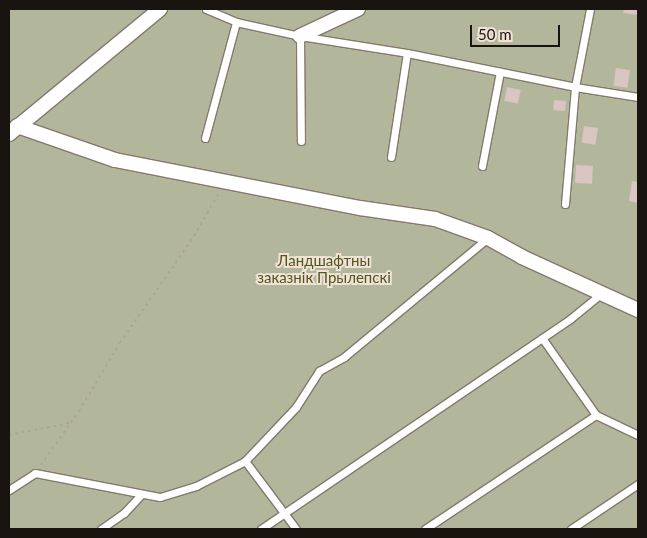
<!DOCTYPE html>
<meta charset="utf-8">
<style>
body{margin:0}
#map{position:relative;width:647px;height:538px;overflow:hidden;background:#f1e2d6;font-family:Lato,sans-serif}
div>[style]{position:absolute}
.green>*{inset:0;background:#b2b79c;transform-origin:0 0}
.building>*{inset:0;background:#d9c5c1;transform-origin:0 0}
.path>*{height:2px;margin-top:-1px;transform-origin:0;background:repeating-linear-gradient(90deg,#aea299 0 2.5px,transparent 0 6.5px)}
.roads{filter:drop-shadow(1px 0 #85786d) drop-shadow(-1px 0 #85786d) drop-shadow(0 1px #85786d) drop-shadow(0 -1px #85786d)}
.lane>*{height:7px;margin:-3.5px;padding:0 3.5px;transform-origin:3.5px;border-radius:3.5px;background:#fff}
.street>*{height:14px;margin:-7px;padding:0 7px;transform-origin:7px;border-radius:7px;background:#fff}
span{translate:-50% -50%;white-space:nowrap;text-align:center;line-height:1.15;-webkit-text-stroke:4px #f1e2d6;paint-order:stroke}
.park-label{font-size:15px;color:#4e571d}
.frame{position:absolute;inset:0;border:10px solid #191410;pointer-events:none}
.scale{position:absolute;left:470px;top:25px;width:90px;height:22px;box-sizing:border-box;border:2px solid #191410;border-top:0;padding-left:6px;font-size:15px;line-height:18px;white-space:nowrap;color:#191410;-webkit-text-stroke:4px #f1e2d6;paint-order:stroke}
</style>
<div id="map">
<div class="green">
<i style="left:9px;top:9px;width:629px;height:520px"></i>
</div>
<div class="building">
<i style="clip-path:polygon(624px 9px,638px 9px,638px 15px,623px 13px)"></i>
<i style="left:616px;top:68px;width:14px;height:18px;rotate:8deg"></i>
<i style="left:507px;top:87px;width:14px;height:14px;rotate:12deg"></i>
<i style="left:554px;top:100px;width:12px;height:10px;rotate:5deg"></i>
<i style="left:584px;top:126px;width:14px;height:17px;rotate:8deg"></i>
<i style="left:576px;top:165px;width:17px;height:18px;rotate:3deg"></i>
<i style="clip-path:polygon(632px 181px,638px 182px,638px 203px,629px 201px)"></i>
</div>
<div class="path">
<i style="left:9px;top:435px;width:62px;rotate:-11.1deg"></i>
<i style="left:41px;top:465px;width:66px;rotate:-54.9deg"></i>
<i style="left:79px;top:411px;width:79px;rotate:-58.9deg"></i>
<i style="left:120px;top:343px;width:130px;rotate:-55.3deg"></i>
<i style="left:194px;top:236px;width:50px;rotate:-59.8deg"></i>
</div>
<div class="roads">
<div class="lane">
<i style="left:206px;top:9px;width:33px;rotate:23deg"></i>
<i style="left:236px;top:22px;width:66px;rotate:12.3deg"></i>
<i style="left:300px;top:36px;width:108px;rotate:9deg"></i>
<i style="left:407px;top:53px;width:171px;rotate:11.4deg"></i>
<i style="left:575px;top:87px;width:64px;rotate:9deg"></i>
<i style="left:300px;top:36px;width:105px;rotate:89.5deg"></i>
<i style="left:205px;top:138px;width:120px;rotate:-75deg"></i>
<i style="left:391px;top:157px;width:105px;rotate:-81.3deg"></i>
<i style="left:482px;top:166px;width:96px;rotate:-79.2deg"></i>
<i style="left:565px;top:204px;width:117px;rotate:-85.1deg"></i>
<i style="left:575px;top:87px;width:79px;rotate:-79.1deg"></i>
<i style="left:596px;top:415px;width:47px;rotate:25.5deg"></i>
<i style="left:245px;top:461px;width:85px;rotate:53.1deg"></i>
<i style="left:9px;top:490px;width:31px;rotate:-33deg"></i>
<i style="left:35px;top:473px;width:127px;rotate:10.9deg"></i>
<i style="left:160px;top:497px;width:38px;rotate:-17deg"></i>
<i style="left:196px;top:486px;width:55px;rotate:-27deg"></i>
<i style="left:245px;top:461px;width:74px;rotate:-46.6deg"></i>
<i style="left:296px;top:407px;width:43px;rotate:-57.4deg"></i>
<i style="left:319px;top:371px;width:29px;rotate:-29deg"></i>
<i style="left:344px;top:357px;width:187px;rotate:-39.6deg"></i>
<i style="left:101px;top:529px;width:28px;rotate:-35deg"></i>
<i style="left:124px;top:513px;width:25px;rotate:-47deg"></i>
<i style="left:261px;top:529px;width:374px;rotate:-34.2deg"></i>
<i style="left:570px;top:319px;width:41px;rotate:-39.1deg"></i>
<i style="left:425px;top:529px;width:206px;rotate:-33.7deg"></i>
<i style="left:596px;top:415px;width:94px;rotate:-125deg"></i>
<i style="left:571px;top:529px;width:81px;rotate:-33.9deg"></i>
</div>
<div class="street">
<i style="left:300px;top:36px;width:64px;rotate:-25deg"></i>
<i style="left:17px;top:126px;width:104px;rotate:19.1deg"></i>
<i style="left:115px;top:160px;width:250px;rotate:11.1deg"></i>
<i style="left:360px;top:208px;width:76px;rotate:8.3deg"></i>
<i style="left:435px;top:219px;width:56px;rotate:19.7deg"></i>
<i style="left:488px;top:238px;width:39px;rotate:29deg"></i>
<i style="left:522px;top:257px;width:128px;rotate:24.6deg"></i>
<i style="left:9px;top:134px;width:196px;rotate:-39.6deg"></i>
</div>
</div>
<div class="park-label">
<span style="left:324px;top:269px">Ландшафтны<br>заказнік Прылепскі</span>
</div>
<div class="frame"></div>
<div class="scale">50 m</div>
</div>
